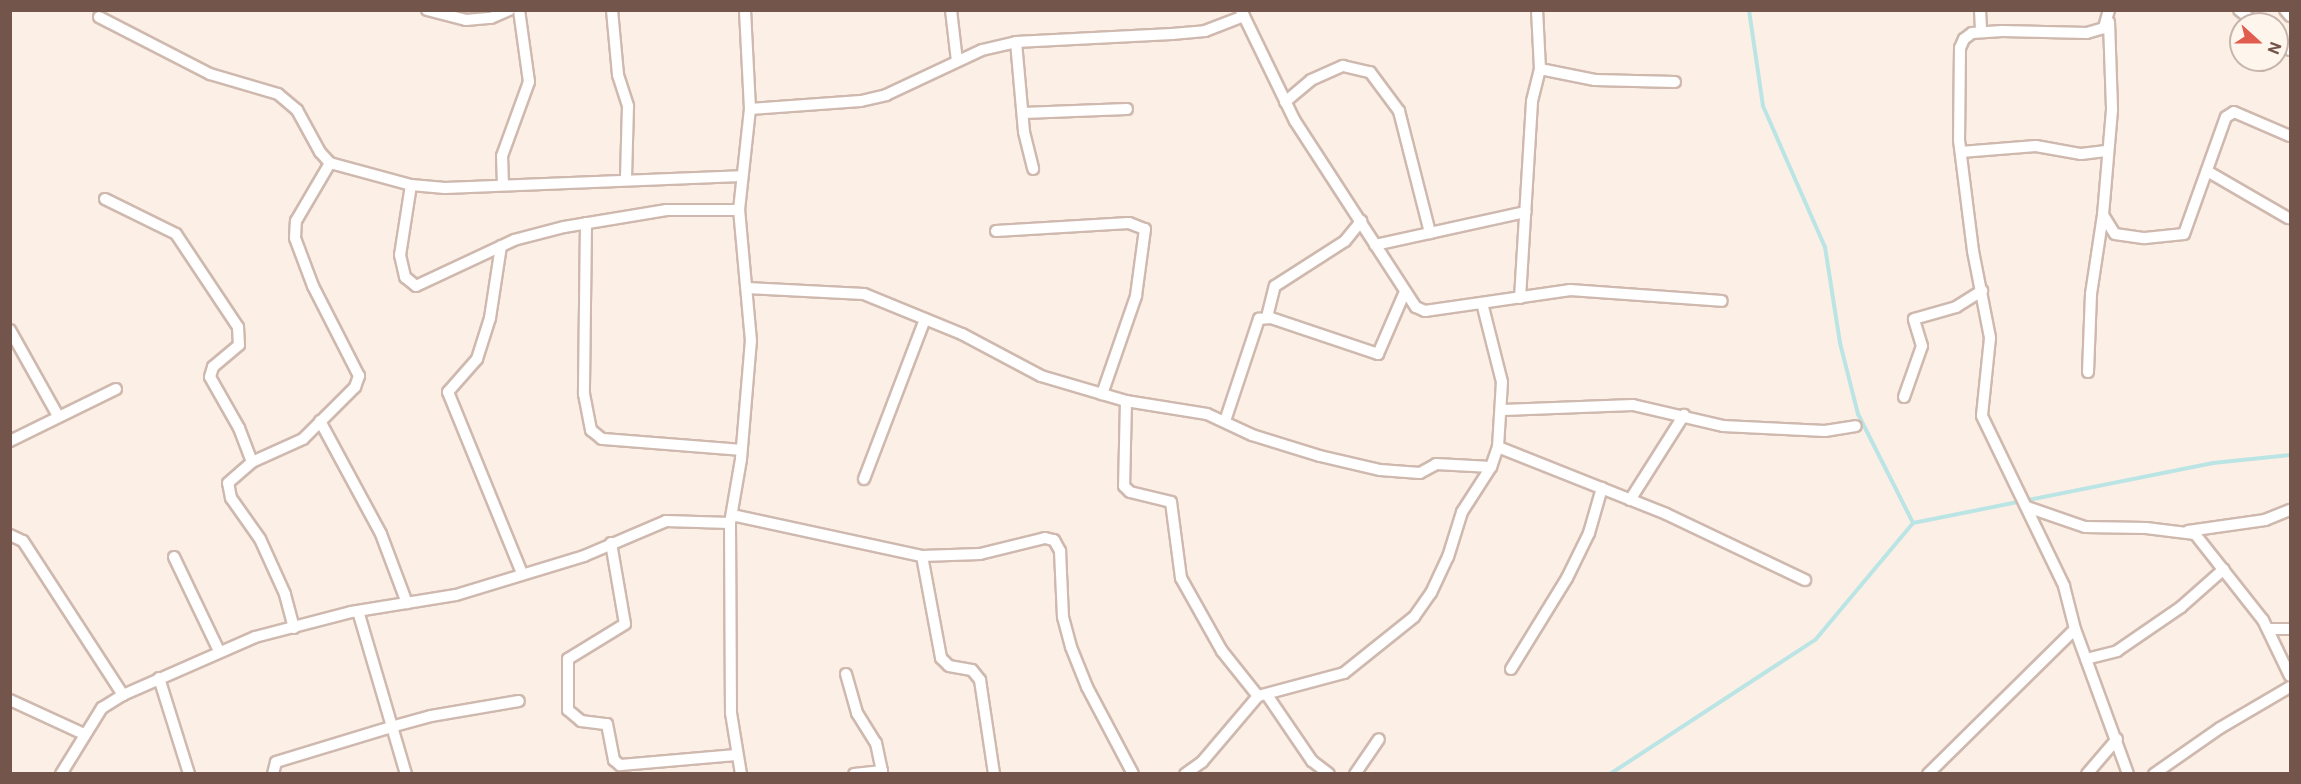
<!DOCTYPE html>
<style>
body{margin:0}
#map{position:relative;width:2301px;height:784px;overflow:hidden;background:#fcf0e6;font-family:Roboto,sans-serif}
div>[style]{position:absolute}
.stream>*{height:4px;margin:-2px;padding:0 2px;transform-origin:2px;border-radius:2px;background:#bbe4e5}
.roads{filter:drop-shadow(2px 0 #cfb9af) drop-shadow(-2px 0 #cfb9af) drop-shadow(0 2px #cfb9af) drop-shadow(0 -2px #cfb9af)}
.minor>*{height:10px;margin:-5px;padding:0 5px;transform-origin:5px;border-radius:5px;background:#fff}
span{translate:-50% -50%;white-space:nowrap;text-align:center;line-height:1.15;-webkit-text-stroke:6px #fef5ec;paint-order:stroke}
.frame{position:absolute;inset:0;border:12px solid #74554b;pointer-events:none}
.north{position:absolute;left:2229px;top:12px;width:60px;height:60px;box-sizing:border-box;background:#fef5ec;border:2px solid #c7b5ac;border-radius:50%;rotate:111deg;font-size:16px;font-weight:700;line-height:24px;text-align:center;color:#74554b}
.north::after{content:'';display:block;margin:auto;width:21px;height:27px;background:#e15d4f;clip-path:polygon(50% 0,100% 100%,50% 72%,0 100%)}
</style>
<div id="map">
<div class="stream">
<i style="left:1749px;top:10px;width:97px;rotate:81.7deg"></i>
<i style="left:1763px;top:106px;width:154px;rotate:66.3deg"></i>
<i style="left:1825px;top:247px;width:97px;rotate:81.1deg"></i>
<i style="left:1840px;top:343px;width:73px;rotate:75.8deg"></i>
<i style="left:1858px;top:414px;width:122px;rotate:63.2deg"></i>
<i style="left:1610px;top:774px;width:246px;rotate:-33.2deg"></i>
<i style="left:1816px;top:639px;width:151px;rotate:-50.1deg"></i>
<i style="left:1913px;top:523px;width:306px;rotate:-11.3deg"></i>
<i style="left:2213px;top:463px;width:77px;rotate:-5.9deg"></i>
</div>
<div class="roads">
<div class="minor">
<i style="left:427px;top:10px;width:40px;rotate:14.4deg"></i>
<i style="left:466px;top:20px;width:25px;rotate:-5deg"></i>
<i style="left:491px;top:18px;width:20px;rotate:-24deg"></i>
<i style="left:612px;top:10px;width:65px;rotate:84.7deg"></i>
<i style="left:618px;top:75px;width:33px;rotate:72deg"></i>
<i style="left:628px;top:106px;width:73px;rotate:91.6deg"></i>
<i style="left:951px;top:10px;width:51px;rotate:83.3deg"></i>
<i style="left:1241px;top:10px;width:123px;rotate:64.1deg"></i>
<i style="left:1295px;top:121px;width:222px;rotate:57deg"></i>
<i style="left:1416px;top:307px;width:10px;rotate:24deg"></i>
<i style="left:1425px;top:311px;width:147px;rotate:-8.2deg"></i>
<i style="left:1570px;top:290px;width:152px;rotate:4.1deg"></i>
<i style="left:1980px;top:10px;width:22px;rotate:87deg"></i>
<i style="left:2109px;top:10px;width:19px;rotate:106deg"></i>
<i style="left:2104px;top:28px;width:18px;rotate:164deg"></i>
<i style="left:2087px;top:33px;width:85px;rotate:-178.7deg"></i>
<i style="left:2002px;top:31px;width:30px;rotate:176deg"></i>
<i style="left:1972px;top:33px;width:10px;rotate:143deg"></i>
<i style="left:1964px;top:39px;width:10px;rotate:114deg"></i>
<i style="left:1960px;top:48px;width:92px;rotate:90.6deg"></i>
<i style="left:1959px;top:140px;width:112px;rotate:82.8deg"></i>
<i style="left:1973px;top:251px;width:89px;rotate:78.9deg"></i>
<i style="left:1990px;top:338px;width:78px;rotate:95.9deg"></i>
<i style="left:1982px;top:416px;width:189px;rotate:64.2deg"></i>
<i style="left:2064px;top:586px;width:44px;rotate:75.7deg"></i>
<i style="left:2075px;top:629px;width:154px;rotate:69.9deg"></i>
<i style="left:2239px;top:10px;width:23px;rotate:38deg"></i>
<i style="left:2285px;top:10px;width:8px;rotate:50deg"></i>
<i style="left:99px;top:17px;width:125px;rotate:27.2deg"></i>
<i style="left:210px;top:74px;width:71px;rotate:16.4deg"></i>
<i style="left:278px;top:94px;width:25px;rotate:40deg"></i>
<i style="left:297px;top:110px;width:48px;rotate:61.3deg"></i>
<i style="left:320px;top:152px;width:15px;rotate:48deg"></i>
<i style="left:330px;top:163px;width:84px;rotate:15.2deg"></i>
<i style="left:411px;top:185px;width:34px;rotate:5deg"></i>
<i style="left:445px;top:188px;width:296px;rotate:-2.3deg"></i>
<i style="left:2109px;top:22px;width:88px;rotate:88deg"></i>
<i style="left:2112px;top:110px;width:105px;rotate:94.9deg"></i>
<i style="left:2103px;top:215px;width:22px;rotate:58deg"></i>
<i style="left:2115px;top:234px;width:30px;rotate:8deg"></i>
<i style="left:2145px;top:238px;width:39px;rotate:-6deg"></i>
<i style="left:2184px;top:234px;width:124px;rotate:-70.3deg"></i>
<i style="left:2226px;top:117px;width:9px;rotate:-32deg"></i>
<i style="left:2234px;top:112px;width:61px;rotate:23.2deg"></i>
<i style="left:2277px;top:39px;width:17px;rotate:40deg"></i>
<i style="left:1016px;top:42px;width:90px;rotate:84.9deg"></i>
<i style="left:1024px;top:132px;width:38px;rotate:76deg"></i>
<i style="left:1540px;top:69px;width:56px;rotate:11.3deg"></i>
<i style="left:1595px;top:80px;width:80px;rotate:1.4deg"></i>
<i style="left:1285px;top:102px;width:34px;rotate:-40deg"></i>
<i style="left:1311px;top:80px;width:35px;rotate:-24deg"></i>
<i style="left:1343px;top:66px;width:28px;rotate:13deg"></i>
<i style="left:1370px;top:72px;width:49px;rotate:53.4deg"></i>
<i style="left:1399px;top:111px;width:126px;rotate:75.7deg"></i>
<i style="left:750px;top:109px;width:111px;rotate:-4.1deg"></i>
<i style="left:861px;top:101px;width:26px;rotate:-13deg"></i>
<i style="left:886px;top:95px;width:106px;rotate:-25.1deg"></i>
<i style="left:982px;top:50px;width:35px;rotate:-13deg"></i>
<i style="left:1016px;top:42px;width:156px;rotate:-2.9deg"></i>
<i style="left:1172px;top:34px;width:33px;rotate:-5deg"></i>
<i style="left:1205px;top:31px;width:42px;rotate:-21deg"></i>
<i style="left:1023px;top:113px;width:104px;rotate:-2.2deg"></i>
<i style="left:1961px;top:152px;width:75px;rotate:-4.6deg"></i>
<i style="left:2036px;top:146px;width:46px;rotate:10.1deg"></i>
<i style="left:2081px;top:154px;width:25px;rotate:-7deg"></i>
<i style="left:2207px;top:171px;width:94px;rotate:30.1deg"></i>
<i style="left:503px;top:184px;width:28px;rotate:-92deg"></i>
<i style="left:502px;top:156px;width:79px;rotate:-70deg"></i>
<i style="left:529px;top:82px;width:73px;rotate:-97.9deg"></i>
<i style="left:411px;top:185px;width:71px;rotate:98.9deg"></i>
<i style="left:400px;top:255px;width:23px;rotate:77deg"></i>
<i style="left:405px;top:277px;width:14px;rotate:39deg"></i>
<i style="left:416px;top:286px;width:108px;rotate:-25.1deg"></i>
<i style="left:514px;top:240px;width:52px;rotate:-14.6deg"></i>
<i style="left:564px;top:227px;width:104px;rotate:-9.4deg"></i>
<i style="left:667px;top:210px;width:72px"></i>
<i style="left:105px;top:199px;width:79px;rotate:26.2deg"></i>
<i style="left:176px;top:234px;width:112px;rotate:56.3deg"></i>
<i style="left:238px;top:327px;width:18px;rotate:87deg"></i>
<i style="left:239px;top:345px;width:34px;rotate:140deg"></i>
<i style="left:213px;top:367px;width:10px;rotate:107deg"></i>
<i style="left:210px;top:377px;width:59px;rotate:60.4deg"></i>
<i style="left:239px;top:428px;width:36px;rotate:69deg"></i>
<i style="left:586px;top:223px;width:171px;rotate:90.7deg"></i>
<i style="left:584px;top:394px;width:37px;rotate:79deg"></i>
<i style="left:591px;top:430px;width:14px;rotate:39deg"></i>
<i style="left:602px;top:439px;width:139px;rotate:4.5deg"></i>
<i style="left:996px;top:231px;width:133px;rotate:-3.4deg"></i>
<i style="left:1129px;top:223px;width:17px;rotate:21deg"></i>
<i style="left:1145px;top:229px;width:68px;rotate:97.7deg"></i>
<i style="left:1136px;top:296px;width:104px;rotate:109.1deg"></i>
<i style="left:1375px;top:245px;width:154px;rotate:-12.4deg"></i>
<i style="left:501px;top:246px;width:73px;rotate:98.7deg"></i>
<i style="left:490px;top:318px;width:43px;rotate:107.6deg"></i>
<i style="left:477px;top:359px;width:44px;rotate:131.3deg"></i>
<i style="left:448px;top:392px;width:196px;rotate:67.8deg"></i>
<i style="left:747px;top:288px;width:117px;rotate:2.9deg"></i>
<i style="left:864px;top:294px;width:106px;rotate:22.2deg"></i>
<i style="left:962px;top:334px;width:89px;rotate:28deg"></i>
<i style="left:1041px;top:376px;width:89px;rotate:16.4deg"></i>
<i style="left:1126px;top:401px;width:82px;rotate:9.1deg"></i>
<i style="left:1207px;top:414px;width:50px;rotate:25deg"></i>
<i style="left:1252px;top:435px;width:71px;rotate:17.2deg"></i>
<i style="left:1320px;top:456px;width:62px;rotate:13.1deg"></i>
<i style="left:1380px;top:470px;width:40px;rotate:4.3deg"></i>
<i style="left:1420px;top:473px;width:18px;rotate:-29deg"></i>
<i style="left:1436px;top:464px;width:55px;rotate:3.1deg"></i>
<i style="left:1520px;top:298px;width:197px;rotate:-86.5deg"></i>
<i style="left:1532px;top:101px;width:33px;rotate:-76deg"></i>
<i style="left:1540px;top:69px;width:59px;rotate:-92.9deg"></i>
<i style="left:1267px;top:317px;width:32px;rotate:-76deg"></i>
<i style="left:1275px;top:286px;width:83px;rotate:-32.7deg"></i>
<i style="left:1345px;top:241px;width:26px;rotate:-51deg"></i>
<i style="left:10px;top:330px;width:98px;rotate:60.8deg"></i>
<i style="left:2088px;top:372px;width:78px;rotate:-87.8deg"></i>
<i style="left:2091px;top:294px;width:80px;rotate:-81.4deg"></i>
<i style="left:1904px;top:397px;width:54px;rotate:-70.6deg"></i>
<i style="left:1922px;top:346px;width:28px;rotate:-107deg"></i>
<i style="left:1914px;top:319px;width:44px;rotate:-15.9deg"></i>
<i style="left:1956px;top:307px;width:31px;rotate:-32deg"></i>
<i style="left:1126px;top:401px;width:85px;rotate:91.3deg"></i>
<i style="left:1124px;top:486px;width:8px;rotate:45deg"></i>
<i style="left:1130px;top:492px;width:42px;rotate:13.7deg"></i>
<i style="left:1171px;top:502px;width:77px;rotate:82.5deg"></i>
<i style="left:1181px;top:578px;width:84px;rotate:60.7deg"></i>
<i style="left:1222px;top:651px;width:58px;rotate:51.3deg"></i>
<i style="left:1503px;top:410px;width:130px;rotate:-2.2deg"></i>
<i style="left:1633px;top:405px;width:92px;rotate:13.1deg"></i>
<i style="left:1723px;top:426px;width:102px;rotate:2.8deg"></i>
<i style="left:1825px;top:431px;width:31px;rotate:-9deg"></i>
<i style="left:320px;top:421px;width:128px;rotate:61.6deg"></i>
<i style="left:381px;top:534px;width:74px;rotate:69.4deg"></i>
<i style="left:1225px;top:421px;width:108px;rotate:-71.6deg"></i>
<i style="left:1259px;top:319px;width:12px;rotate:-5deg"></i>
<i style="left:1271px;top:318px;width:113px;rotate:18.6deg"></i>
<i style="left:1378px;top:354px;width:65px;rotate:-66.6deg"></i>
<i style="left:10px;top:441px;width:118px;rotate:-26.1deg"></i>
<i style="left:1498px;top:447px;width:181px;rotate:21.7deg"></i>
<i style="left:1666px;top:514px;width:154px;rotate:25.4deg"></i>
<i style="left:864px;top:479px;width:171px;rotate:-69.1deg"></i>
<i style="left:1630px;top:500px;width:101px;rotate:-57.6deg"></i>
<i style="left:2027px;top:507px;width:61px;rotate:19deg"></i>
<i style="left:2085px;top:527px;width:61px;rotate:0.9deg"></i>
<i style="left:2146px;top:528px;width:49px;rotate:7deg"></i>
<i style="left:2195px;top:534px;width:110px;rotate:51.7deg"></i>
<i style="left:2263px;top:620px;width:62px;rotate:64.3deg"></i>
<i style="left:732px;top:515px;width:194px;rotate:12.2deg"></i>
<i style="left:922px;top:556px;width:58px;rotate:-2deg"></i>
<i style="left:980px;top:554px;width:67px;rotate:-13.8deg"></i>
<i style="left:1045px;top:538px;width:9px;rotate:13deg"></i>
<i style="left:1054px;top:540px;width:13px;rotate:61deg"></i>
<i style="left:1060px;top:551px;width:66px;rotate:87.4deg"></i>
<i style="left:1063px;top:617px;width:31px;rotate:75deg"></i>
<i style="left:1071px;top:647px;width:43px;rotate:68.2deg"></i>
<i style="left:1087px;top:687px;width:98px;rotate:62.1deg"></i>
<i style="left:730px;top:523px;width:190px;rotate:89.7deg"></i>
<i style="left:731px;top:713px;width:62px;rotate:80.7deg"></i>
<i style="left:2188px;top:531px;width:78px;rotate:-8.1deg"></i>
<i style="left:2265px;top:520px;width:27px;rotate:-22deg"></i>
<i style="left:10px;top:535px;width:14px;rotate:25deg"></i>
<i style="left:23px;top:541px;width:184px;rotate:57deg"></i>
<i style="left:611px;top:543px;width:82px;rotate:80.2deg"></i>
<i style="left:625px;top:624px;width:67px;rotate:148.4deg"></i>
<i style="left:568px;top:659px;width:51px;rotate:90deg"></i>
<i style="left:568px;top:710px;width:17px;rotate:40deg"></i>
<i style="left:581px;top:721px;width:26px;rotate:7deg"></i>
<i style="left:607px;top:724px;width:37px;rotate:79deg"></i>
<i style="left:614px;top:760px;width:8px;rotate:40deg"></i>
<i style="left:620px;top:765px;width:117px;rotate:-4.9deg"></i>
<i style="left:922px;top:556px;width:104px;rotate:79.4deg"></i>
<i style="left:941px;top:658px;width:11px;rotate:45deg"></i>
<i style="left:949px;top:666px;width:23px;rotate:10deg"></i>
<i style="left:972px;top:670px;width:13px;rotate:51deg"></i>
<i style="left:980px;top:680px;width:95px;rotate:81.5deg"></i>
<i style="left:174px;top:557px;width:104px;rotate:64.4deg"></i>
<i style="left:358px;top:611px;width:170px;rotate:73.6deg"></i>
<i style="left:294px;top:628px;width:35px;rotate:-105deg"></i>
<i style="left:285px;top:594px;width:60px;rotate:-114.4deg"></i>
<i style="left:260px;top:539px;width:50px;rotate:-125.3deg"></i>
<i style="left:231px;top:498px;width:15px;rotate:-101deg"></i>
<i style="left:228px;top:483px;width:32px;rotate:-41deg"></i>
<i style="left:252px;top:462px;width:56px;rotate:-24.3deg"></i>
<i style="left:303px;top:439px;width:74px;rotate:-45deg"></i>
<i style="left:355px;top:387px;width:12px;rotate:-70deg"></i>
<i style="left:359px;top:376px;width:101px;rotate:-117.1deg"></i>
<i style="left:313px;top:286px;width:51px;rotate:-110.6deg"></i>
<i style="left:295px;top:238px;width:17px;rotate:-87deg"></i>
<i style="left:296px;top:221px;width:67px;rotate:-59.6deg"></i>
<i style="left:2269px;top:629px;width:21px"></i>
<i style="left:2086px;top:659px;width:32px;rotate:-14deg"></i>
<i style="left:2117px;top:651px;width:78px;rotate:-34.5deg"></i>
<i style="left:2181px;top:607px;width:57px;rotate:-41.5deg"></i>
<i style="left:1511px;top:669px;width:107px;rotate:-58.4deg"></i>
<i style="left:1567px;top:578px;width:50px;rotate:-63.9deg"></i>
<i style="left:1589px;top:533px;width:47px;rotate:-73.9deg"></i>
<i style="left:846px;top:674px;width:41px;rotate:74.2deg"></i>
<i style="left:857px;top:713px;width:36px;rotate:58deg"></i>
<i style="left:876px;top:743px;width:29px;rotate:78deg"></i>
<i style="left:882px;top:771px;width:28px;rotate:174deg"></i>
<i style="left:159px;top:678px;width:101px;rotate:72.6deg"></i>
<i style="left:1267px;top:695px;width:80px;rotate:55.7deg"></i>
<i style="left:1312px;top:761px;width:21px;rotate:37deg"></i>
<i style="left:10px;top:700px;width:81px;rotate:24.7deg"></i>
<i style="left:61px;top:774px;width:78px;rotate:-58.2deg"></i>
<i style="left:102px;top:708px;width:25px;rotate:-32deg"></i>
<i style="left:123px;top:695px;width:144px;rotate:-23.7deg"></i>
<i style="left:255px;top:637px;width:99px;rotate:-14.6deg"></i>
<i style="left:351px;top:612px;width:106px;rotate:-9.2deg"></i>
<i style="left:456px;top:595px;width:134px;rotate:-16.9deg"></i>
<i style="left:584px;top:556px;width:89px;rotate:-23.1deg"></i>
<i style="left:666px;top:521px;width:64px;rotate:1.8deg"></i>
<i style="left:730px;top:523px;width:65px;rotate:-80.2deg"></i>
<i style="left:741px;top:459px;width:118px;rotate:-85.2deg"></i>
<i style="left:751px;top:341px;width:132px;rotate:-95.2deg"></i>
<i style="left:739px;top:210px;width:102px;rotate:-83.8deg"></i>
<i style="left:750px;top:109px;width:99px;rotate:-92.9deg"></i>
<i style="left:273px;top:774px;width:12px;rotate:-76deg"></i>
<i style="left:276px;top:762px;width:120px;rotate:-16.9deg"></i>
<i style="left:391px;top:727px;width:41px;rotate:-15.4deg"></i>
<i style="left:431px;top:716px;width:89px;rotate:-9.7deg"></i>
<i style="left:1185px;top:774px;width:21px;rotate:-35deg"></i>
<i style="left:1202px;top:762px;width:87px;rotate:-49.7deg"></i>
<i style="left:1258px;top:696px;width:89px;rotate:-15deg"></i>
<i style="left:1344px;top:673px;width:90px;rotate:-38.7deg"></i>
<i style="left:1414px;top:617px;width:29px;rotate:-55deg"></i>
<i style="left:1431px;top:593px;width:40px;rotate:-65deg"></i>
<i style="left:1448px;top:557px;width:47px;rotate:-72.7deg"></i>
<i style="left:1462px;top:512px;width:54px;rotate:-57.2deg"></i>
<i style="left:1491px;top:467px;width:21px;rotate:-71deg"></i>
<i style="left:1498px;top:447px;width:65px;rotate:-86.5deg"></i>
<i style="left:1502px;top:382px;width:81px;rotate:-104.2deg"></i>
<i style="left:1355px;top:774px;width:42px;rotate:-55.6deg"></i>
<i style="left:1928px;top:774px;width:206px;rotate:-44.6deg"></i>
<i style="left:2087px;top:774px;width:46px;rotate:-49.4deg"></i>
<i style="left:2154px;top:774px;width:80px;rotate:-34.9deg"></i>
<i style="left:2220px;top:728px;width:81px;rotate:-30.4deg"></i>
</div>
</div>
<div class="frame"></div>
<div class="north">N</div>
</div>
